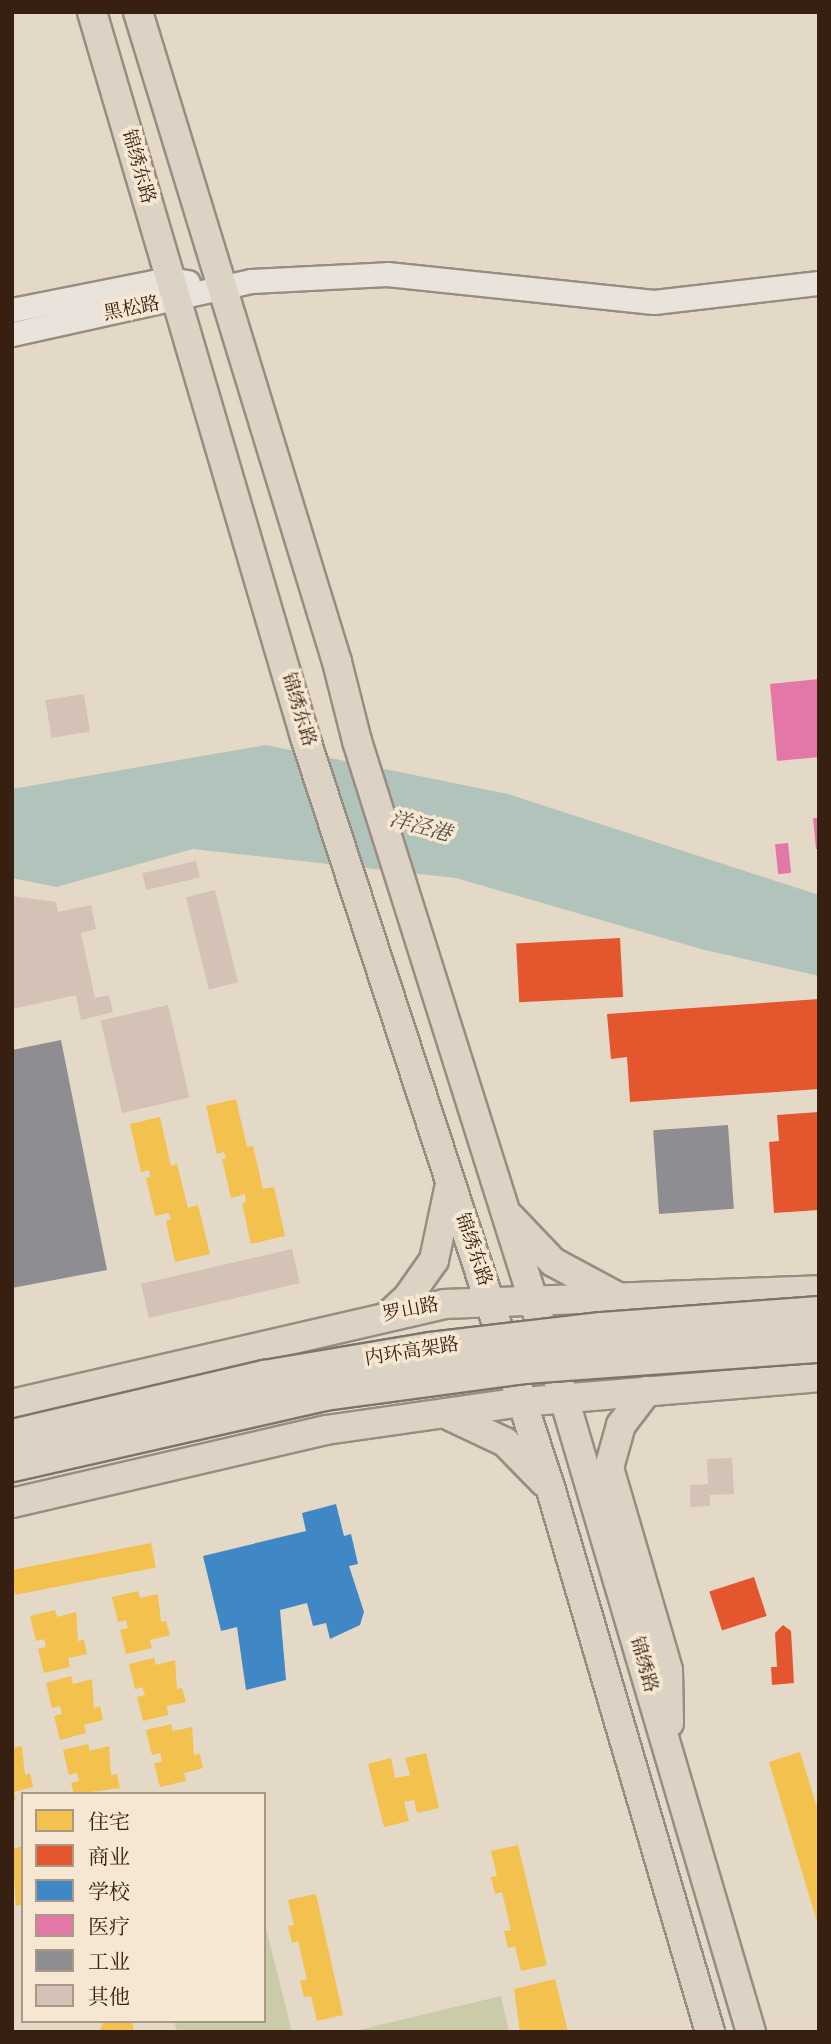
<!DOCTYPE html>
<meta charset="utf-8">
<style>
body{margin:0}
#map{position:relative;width:831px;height:2044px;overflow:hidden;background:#e4d8c7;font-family:"IM FELL English","Noto Serif SC",serif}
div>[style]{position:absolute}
.green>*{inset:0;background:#cccba9}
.water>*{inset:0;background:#b2c3bb}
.homes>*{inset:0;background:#f2c14e;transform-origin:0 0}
.shops>*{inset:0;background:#e4572e;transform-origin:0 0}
.schools>*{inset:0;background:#3f88c5}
.health>*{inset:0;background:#e377a8;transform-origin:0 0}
.industry>*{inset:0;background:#8d8d92;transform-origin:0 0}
.building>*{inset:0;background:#d4c2b7;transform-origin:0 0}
.roads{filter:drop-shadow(2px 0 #978d82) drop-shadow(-2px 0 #978d82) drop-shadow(0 2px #978d82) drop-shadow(0 -2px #978d82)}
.minor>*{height:23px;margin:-11.5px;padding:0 11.5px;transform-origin:11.5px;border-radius:11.5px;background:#e9e3db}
.major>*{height:28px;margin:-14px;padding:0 14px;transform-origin:14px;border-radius:14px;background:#dcd3c5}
.bridges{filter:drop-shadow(2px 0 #7e746a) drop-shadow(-2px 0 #7e746a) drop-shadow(0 2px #7e746a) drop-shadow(0 -2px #7e746a)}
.highway-bridge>*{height:33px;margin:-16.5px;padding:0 16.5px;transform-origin:16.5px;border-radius:16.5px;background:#dcd3c5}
span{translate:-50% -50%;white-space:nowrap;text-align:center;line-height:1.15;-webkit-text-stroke:7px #f6e7d2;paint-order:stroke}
.street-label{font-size:19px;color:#372012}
.water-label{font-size:21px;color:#554e43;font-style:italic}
.frame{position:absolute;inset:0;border:14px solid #372012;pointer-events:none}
.legend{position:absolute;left:21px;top:1792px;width:245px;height:231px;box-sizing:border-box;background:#f6e7d2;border:2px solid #aa9785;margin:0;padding:9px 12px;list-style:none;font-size:21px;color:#372012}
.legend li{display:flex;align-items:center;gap:14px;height:35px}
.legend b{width:35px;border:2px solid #aa9785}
</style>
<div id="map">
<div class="green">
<i style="clip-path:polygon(264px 1920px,292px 2032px,177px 2032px,174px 2021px,264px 2021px)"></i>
<i style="clip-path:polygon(501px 1996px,509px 2032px,350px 2032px)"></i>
</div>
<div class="water">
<i style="clip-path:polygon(266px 745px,508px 794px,819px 895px,819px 976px,701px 949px,456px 878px,193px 849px,56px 887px,12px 878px,12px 789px)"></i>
</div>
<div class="homes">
<i style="clip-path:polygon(236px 1099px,247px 1147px,253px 1146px,263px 1189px,274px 1187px,285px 1236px,251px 1244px,242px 1203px,246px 1202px,245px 1194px,231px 1198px,222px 1159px,226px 1159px,224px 1152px,217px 1154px,206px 1106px)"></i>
<i style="clip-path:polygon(160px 1117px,171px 1166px,177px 1164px,188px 1208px,198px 1205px,210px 1254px,175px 1262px,166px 1221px,171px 1220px,169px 1213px,155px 1216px,146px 1178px,150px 1177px,149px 1170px,141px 1172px,130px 1124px)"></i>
<i style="left:151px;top:1543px;width:25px;height:143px;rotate:79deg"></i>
<i style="clip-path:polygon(138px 1591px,140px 1598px,158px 1594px,161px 1622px,166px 1621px,170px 1635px,150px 1640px,152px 1648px,126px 1654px,120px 1630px,128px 1628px,126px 1620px,118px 1622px,112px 1597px)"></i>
<i style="clip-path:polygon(55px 1610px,57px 1617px,76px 1612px,78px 1641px,84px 1640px,87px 1654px,68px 1658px,70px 1667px,44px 1673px,38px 1649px,46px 1647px,44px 1639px,36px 1641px,30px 1616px)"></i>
<i style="clip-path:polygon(154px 1658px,156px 1665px,175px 1660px,177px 1689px,182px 1688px,186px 1702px,167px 1706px,168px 1715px,143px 1721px,137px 1697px,145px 1695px,142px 1687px,135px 1689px,129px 1664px)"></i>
<i style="clip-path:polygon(71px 1676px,73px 1684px,92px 1679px,94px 1708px,100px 1706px,103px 1720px,84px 1725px,86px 1733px,60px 1740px,54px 1716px,62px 1714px,60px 1706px,52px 1708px,46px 1683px)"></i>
<i style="clip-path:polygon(171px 1724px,173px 1731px,192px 1727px,194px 1755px,200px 1754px,203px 1768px,184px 1773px,186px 1781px,160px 1787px,154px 1763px,162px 1762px,160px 1753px,152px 1755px,146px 1730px)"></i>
<i style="clip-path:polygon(88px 1744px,90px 1751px,109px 1746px,111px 1775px,117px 1774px,120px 1788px,74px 1794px,71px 1783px,79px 1781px,77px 1773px,69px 1775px,63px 1750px)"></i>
<i style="clip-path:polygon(22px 1746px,25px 1775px,30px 1773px,33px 1787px,14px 1792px,16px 1800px,12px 1801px,12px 1748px)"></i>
<i style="clip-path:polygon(800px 1752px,819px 1814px,818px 1925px,769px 1762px)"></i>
<i style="clip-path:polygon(426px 1753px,439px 1808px,417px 1813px,414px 1800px,404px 1802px,409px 1821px,384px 1827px,368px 1764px,391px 1758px,395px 1778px,410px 1775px,405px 1758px)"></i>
<i style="clip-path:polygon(518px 1845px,547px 1965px,521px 1971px,515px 1946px,508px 1948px,504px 1931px,511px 1930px,502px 1892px,495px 1894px,491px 1877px,497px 1876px,491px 1851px)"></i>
<i style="clip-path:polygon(23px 1846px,23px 1904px,16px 1906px,12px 1849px)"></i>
<i style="clip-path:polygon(316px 1894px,343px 2015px,317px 2021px,311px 1996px,304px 1997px,300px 1981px,307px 1979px,298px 1941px,292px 1943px,288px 1926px,294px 1925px,288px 1900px)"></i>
<i style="clip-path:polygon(555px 1979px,568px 2032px,520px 2032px,514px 1989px)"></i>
<i style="clip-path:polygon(104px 2021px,132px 2021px,134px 2032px,99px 2032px)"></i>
</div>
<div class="shops">
<i style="left:620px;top:938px;width:59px;height:104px;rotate:87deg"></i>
<i style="clip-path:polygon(819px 999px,819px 1089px,630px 1102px,627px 1057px,611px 1059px,607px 1014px)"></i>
<i style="clip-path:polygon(819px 1112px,819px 1210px,774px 1213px,769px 1142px,779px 1141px,777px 1115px)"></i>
<i style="left:754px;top:1577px;width:41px;height:47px;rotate:72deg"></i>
<i style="clip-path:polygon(783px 1625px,791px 1631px,794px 1683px,772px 1685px,771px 1667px,777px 1667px,775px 1633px)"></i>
</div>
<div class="schools">
<i style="clip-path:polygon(336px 1504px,344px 1536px,351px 1534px,358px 1564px,349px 1566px,364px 1612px,360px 1625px,330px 1639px,326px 1623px,313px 1626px,307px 1603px,280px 1610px,286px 1680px,246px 1690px,237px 1627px,221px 1631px,203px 1556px,306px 1531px,302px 1513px)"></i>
</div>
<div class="health">
<i style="clip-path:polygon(819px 679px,819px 757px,777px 761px,770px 684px)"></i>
<i style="clip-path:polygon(813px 818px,819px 818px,819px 849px,816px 849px)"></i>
<i style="left:788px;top:843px;width:30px;height:13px;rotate:84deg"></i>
</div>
<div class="industry">
<i style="clip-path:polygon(61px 1040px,107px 1270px,12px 1288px,12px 1050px)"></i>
<i style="left:728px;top:1125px;width:84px;height:75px;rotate:86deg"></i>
</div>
<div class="building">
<i style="left:84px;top:694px;width:38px;height:39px;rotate:81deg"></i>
<i style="left:196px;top:861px;width:17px;height:55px;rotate:77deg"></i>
<i style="left:215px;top:890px;width:95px;height:30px;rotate:76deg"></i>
<i style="clip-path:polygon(12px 896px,56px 902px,58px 912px,91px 905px,96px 929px,81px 933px,95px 998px,109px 995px,113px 1012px,81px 1020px,76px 995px,12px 1009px)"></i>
<i style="left:168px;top:1005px;width:95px;height:69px;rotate:77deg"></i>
<i style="left:292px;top:1249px;width:35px;height:155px;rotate:77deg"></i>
<i style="clip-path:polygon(732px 1458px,734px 1494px,710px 1495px,710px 1506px,690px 1507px,690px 1485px,708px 1484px,707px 1459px)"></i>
</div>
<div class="roads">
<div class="minor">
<i style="left:12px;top:310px;width:159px;rotate:-11.2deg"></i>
<i style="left:168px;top:279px;width:20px;rotate:9deg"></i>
<i style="left:12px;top:334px;width:245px;rotate:-12.5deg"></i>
<i style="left:251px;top:281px;width:136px;rotate:-2.9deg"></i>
<i style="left:387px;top:274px;width:268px;rotate:6deg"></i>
<i style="left:654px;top:302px;width:166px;rotate:-6.6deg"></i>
</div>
<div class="major">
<i style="left:92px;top:12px;width:756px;rotate:73.63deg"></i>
<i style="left:305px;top:737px;width:792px;rotate:71.91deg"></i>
<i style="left:551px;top:1490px;width:565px;rotate:73.65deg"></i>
<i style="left:138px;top:12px;width:680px;rotate:72.98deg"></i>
<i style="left:337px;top:662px;width:81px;rotate:75.8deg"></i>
<i style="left:357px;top:741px;width:689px;rotate:72.51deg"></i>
<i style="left:564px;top:1398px;width:661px;rotate:73.57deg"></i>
<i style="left:510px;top:1217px;width:62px;rotate:46.3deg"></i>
<i style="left:553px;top:1262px;width:74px;rotate:28.3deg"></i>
<i style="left:390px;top:1314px;width:25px;rotate:-43deg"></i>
<i style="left:408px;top:1297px;width:45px;rotate:-54.9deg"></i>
<i style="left:434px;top:1260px;width:73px;rotate:-78.1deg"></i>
<i style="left:647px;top:1391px;width:43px;rotate:127.4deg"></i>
<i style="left:621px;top:1425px;width:45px;rotate:105.6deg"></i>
<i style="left:609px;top:1468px;width:210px;rotate:73.7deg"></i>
<i style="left:668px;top:1670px;width:53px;rotate:88.9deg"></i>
<i style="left:12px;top:1404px;width:443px;rotate:-13deg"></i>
<i style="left:444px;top:1304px;width:375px;rotate:-2.1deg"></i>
<i style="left:450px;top:1416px;width:61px;rotate:25.3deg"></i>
<i style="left:505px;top:1442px;width:56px;rotate:45.7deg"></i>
<i style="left:12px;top:1503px;width:322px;rotate:-13.1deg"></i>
<i style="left:326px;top:1430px;width:199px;rotate:-8.1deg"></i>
<i style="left:523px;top:1402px;width:297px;rotate:-4.8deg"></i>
</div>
</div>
<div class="bridges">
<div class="highway-bridge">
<i style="left:12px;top:1436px;width:259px;rotate:-13.2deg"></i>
<i style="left:264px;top:1377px;width:168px;rotate:-9.6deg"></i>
<i style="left:430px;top:1349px;width:172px;rotate:-6.7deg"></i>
<i style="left:601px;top:1329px;width:219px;rotate:-4.2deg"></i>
<i style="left:12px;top:1464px;width:320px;rotate:-12.8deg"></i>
<i style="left:324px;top:1393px;width:201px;rotate:-7.7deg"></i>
<i style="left:523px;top:1366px;width:297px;rotate:-4.1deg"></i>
</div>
</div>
<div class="street-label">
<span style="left:137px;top:167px;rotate:74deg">锦绣东路</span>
<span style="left:132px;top:310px;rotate:-11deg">黑松路</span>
<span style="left:297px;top:710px;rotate:73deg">锦绣东路</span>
<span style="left:472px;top:1250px;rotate:71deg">锦绣东路</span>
<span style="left:411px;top:1311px;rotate:-11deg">罗山路</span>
<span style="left:412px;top:1353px;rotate:-9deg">内环高架路</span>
<span style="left:642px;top:1665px;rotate:74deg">锦绣路</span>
</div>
<div class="water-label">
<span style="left:420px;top:828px;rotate:15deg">洋泾港</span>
</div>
<div class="frame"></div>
<ul class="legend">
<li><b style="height:19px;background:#f2c14e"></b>住宅</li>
<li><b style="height:19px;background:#e4572e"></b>商业</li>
<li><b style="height:19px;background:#3f88c5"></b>学校</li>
<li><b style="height:19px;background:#e377a8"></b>医疗</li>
<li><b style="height:19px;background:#8d8d92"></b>工业</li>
<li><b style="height:19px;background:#d4c2b7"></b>其他</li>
</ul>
</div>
